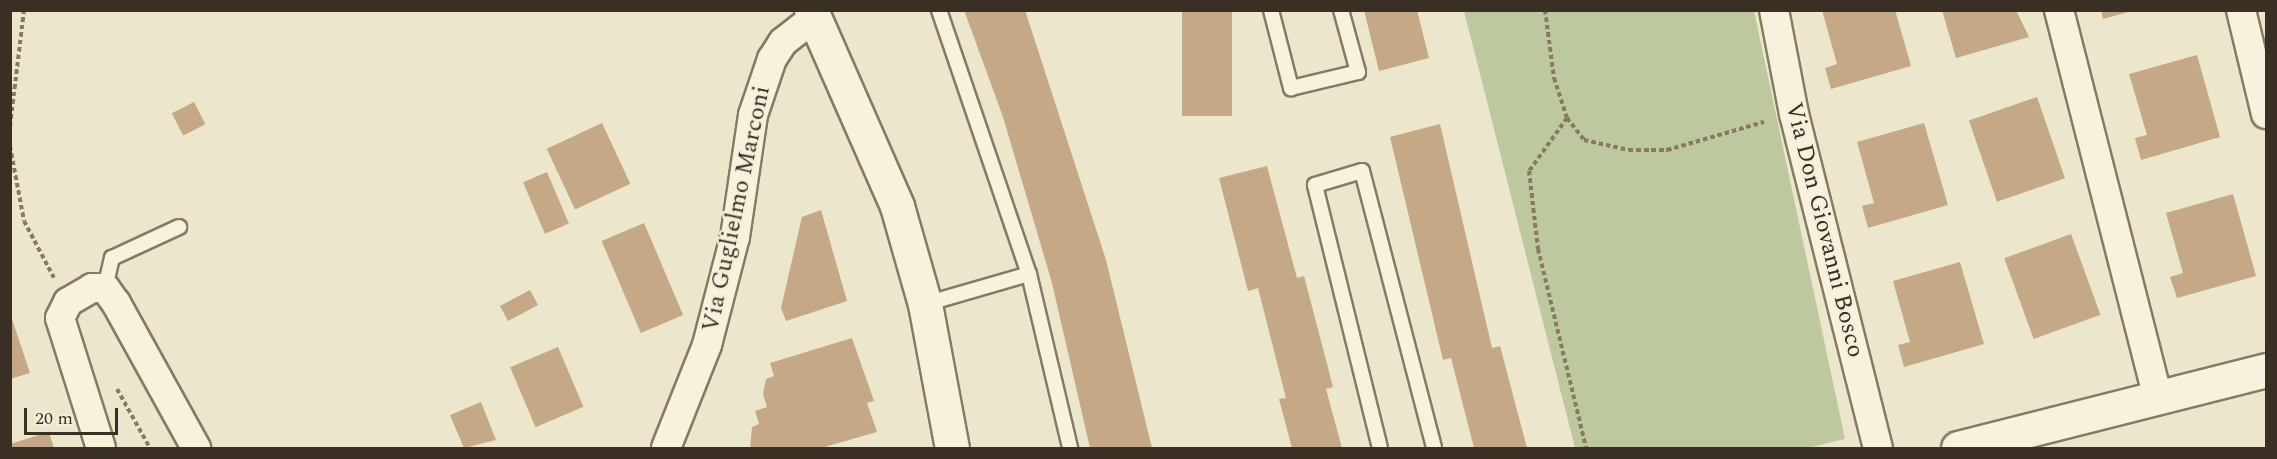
<!DOCTYPE html>
<style>
body{margin:0}
#map{position:relative;width:2277px;height:459px;overflow:hidden;background:#ebe6cc;font-family:Spectral,serif}
div>[style]{position:absolute}
.green>*{inset:0;background:#bec8a0}
.building>*{inset:0;background:#c5a885;transform-origin:0 0}
.path>*{height:4px;margin-top:-2px;transform-origin:0;background:repeating-linear-gradient(90deg,#867a61 0 4.5px,transparent 0 7.5px)}
.roads{filter:drop-shadow(2px 0 #867a61) drop-shadow(-2px 0 #867a61) drop-shadow(0 2px #867a61) drop-shadow(0 -2px #867a61)}
.lane>*{height:14px;margin:-7px;padding:0 7px;transform-origin:7px;border-radius:7px;background:#f6f2de}
.street>*{height:28px;margin:-14px;padding:0 14px;transform-origin:14px;border-radius:14px;background:#f6f2de}
.secondary>*{height:33px;margin:-16.5px;padding:0 16.5px;transform-origin:16.5px;border-radius:16.5px;background:#f6f2de}
span{translate:-50% -50%;white-space:nowrap;text-align:center;line-height:1.15;-webkit-text-stroke:4.5px #f3efda;paint-order:stroke}
.street-label{font-size:24px;color:#393023}
.frame{position:absolute;inset:0;border:12px solid #393023;pointer-events:none}
.scale{position:absolute;left:24px;top:408px;width:94px;height:27px;box-sizing:border-box;border:3px solid #393023;border-top:0;padding-left:8px;font-size:18px;line-height:21px;white-space:nowrap;color:#393023;-webkit-text-stroke:4px #f3efda;paint-order:stroke}
</style>
<div id="map">
<div class="green">
<i style="clip-path:polygon(1464px 11px,1754px 11px,1845px 439px,1808px 448px,1575px 448px)"></i>
</div>
<div class="building">
<i style="clip-path:polygon(964px 10px,1025px 10px,1106px 260px,1152px 448px,1090px 448px,1052px 283px,1003px 117px)"></i>
<i style="left:1182px;top:10px;width:50px;height:106px"></i>
<i style="clip-path:polygon(1364px 10px,1417px 10px,1429px 58px,1379px 71px)"></i>
<i style="clip-path:polygon(1822px 10px,1895px 10px,1911px 66px,1831px 89px,1825px 68px,1837px 64px)"></i>
<i style="clip-path:polygon(1942px 10px,2016px 10px,2029px 37px,1956px 58px)"></i>
<i style="clip-path:polygon(2101px 10px,2132px 10px,2132px 11px,2103px 19px)"></i>
<i style="clip-path:polygon(2197px 55px,2220px 137px,2141px 160px,2135px 138px,2147px 135px,2129px 74px)"></i>
<i style="left:2037px;top:97px;width:86px;height:72px;rotate:71deg"></i>
<i style="left:194px;top:102px;width:25px;height:25px;rotate:63deg"></i>
<i style="left:602px;top:123px;width:67px;height:61px;rotate:65deg"></i>
<i style="clip-path:polygon(1924px 123px,1948px 205px,1868px 228px,1862px 206px,1874px 203px,1857px 142px)"></i>
<i style="clip-path:polygon(1440px 124px,1492px 348px,1500px 346px,1527px 448px,1474px 448px,1451px 358px,1443px 360px,1390px 137px)"></i>
<i style="clip-path:polygon(1267px 166px,1297px 278px,1304px 276px,1333px 387px,1326px 389px,1342px 448px,1292px 448px,1279px 399px,1286px 398px,1258px 288px,1248px 291px,1219px 178px)"></i>
<i style="left:547px;top:172px;width:56px;height:26px;rotate:67deg"></i>
<i style="clip-path:polygon(2233px 194px,2256px 276px,2177px 298px,2170px 277px,2183px 273px,2166px 213px)"></i>
<i style="clip-path:polygon(821px 210px,847px 301px,786px 321px,781px 308px,802px 217px)"></i>
<i style="left:644px;top:223px;width:100px;height:46px;rotate:67deg"></i>
<i style="left:2071px;top:234px;width:86px;height:71px;rotate:70deg"></i>
<i style="clip-path:polygon(1960px 262px,1984px 344px,1904px 367px,1898px 345px,1910px 342px,1893px 281px)"></i>
<i style="left:530px;top:290px;width:17px;height:34px;rotate:62deg"></i>
<i style="clip-path:polygon(10px 313px,30px 373px,10px 379px)"></i>
<i style="clip-path:polygon(852px 338px,874px 401px,867px 403px,877px 432px,821px 448px,750px 448px,752px 427px,759px 424px,755px 411px,767px 407px,763px 394px,766px 379px,774px 376px,770px 363px)"></i>
<i style="left:558px;top:347px;width:65px;height:52px;rotate:67deg"></i>
<i style="clip-path:polygon(481px 402px,496px 440px,464px 448px,450px 415px)"></i>
<i style="clip-path:polygon(49px 432px,54px 448px,10px 448px,10px 444px)"></i>
</div>
<div class="path">
<i style="left:1545px;top:10px;width:69px;rotate:82.5deg"></i>
<i style="left:1554px;top:78px;width:42px;rotate:72deg"></i>
<i style="left:1567px;top:118px;width:65px;rotate:125.6deg"></i>
<i style="left:1529px;top:171px;width:79px;rotate:83.4deg"></i>
<i style="left:1538px;top:249px;width:205px;rotate:76.4deg"></i>
<i style="left:1567px;top:118px;width:28px;rotate:52deg"></i>
<i style="left:1584px;top:140px;width:46px;rotate:12.5deg"></i>
<i style="left:1629px;top:150px;width:38px"></i>
<i style="left:1667px;top:150px;width:101px;rotate:-16.1deg"></i>
<i style="left:10px;top:126px;width:117px;rotate:-83.1deg"></i>
<i style="left:10px;top:146px;width:76px;rotate:79.4deg"></i>
<i style="left:24px;top:221px;width:64px;rotate:62.2deg"></i>
<i style="left:117px;top:389px;width:68px;rotate:60.8deg"></i>
</div>
<div class="roads">
<div class="lane">
<i style="left:939px;top:10px;width:279px;rotate:71.2deg"></i>
<i style="left:1029px;top:274px;width:179px;rotate:76.7deg"></i>
<i style="left:1271px;top:10px;width:81px;rotate:75.6deg"></i>
<i style="left:1291px;top:88px;width:69px;rotate:-13.4deg"></i>
<i style="left:1358px;top:72px;width:64px;rotate:-105.3deg"></i>
<i style="left:105px;top:288px;width:31px;rotate:-77deg"></i>
<i style="left:112px;top:258px;width:74px;rotate:-24.8deg"></i>
<i style="left:925px;top:304px;width:108px;rotate:-16.1deg"></i>
<i style="left:1380px;top:448px;width:271px;rotate:-103.9deg"></i>
<i style="left:1315px;top:185px;width:49px;rotate:-16.6deg"></i>
<i style="left:1362px;top:171px;width:286px;rotate:75.4deg"></i>
</div>
<div class="street">
<i style="left:1774px;top:10px;width:106px;rotate:79.1deg"></i>
<i style="left:1794px;top:114px;width:344px;rotate:75.9deg"></i>
<i style="left:2059px;top:10px;width:400px;rotate:75.7deg"></i>
<i style="left:2241px;top:10px;width:107px;rotate:76.5deg"></i>
<i style="left:101px;top:448px;width:136px;rotate:-107.5deg"></i>
<i style="left:60px;top:318px;width:18px;rotate:-63deg"></i>
<i style="left:68px;top:302px;width:28px;rotate:-30deg"></i>
<i style="left:92px;top:288px;width:13px"></i>
<i style="left:105px;top:288px;width:19px;rotate:54deg"></i>
<i style="left:116px;top:303px;width:166px;rotate:61.1deg"></i>
<i style="left:666px;top:448px;width:111px;rotate:-68.3deg"></i>
<i style="left:707px;top:345px;width:112px;rotate:-75.5deg"></i>
<i style="left:735px;top:237px;width:123px;rotate:-81.6deg"></i>
<i style="left:753px;top:115px;width:59px;rotate:-71.3deg"></i>
<i style="left:772px;top:59px;width:20px;rotate:-57deg"></i>
<i style="left:783px;top:42px;width:39px;rotate:-38deg"></i>
</div>
<div class="secondary">
<i style="left:811px;top:10px;width:214px;rotate:66.3deg"></i>
<i style="left:897px;top:206px;width:102px;rotate:74.1deg"></i>
<i style="left:925px;top:304px;width:147px;rotate:79.4deg"></i>
<i style="left:1958px;top:448px;width:318px;rotate:-14.2deg"></i>
</div>
</div>
<div class="street-label">
<span style="left:737px;top:209px;rotate:-78deg">Via Guglielmo Marconi</span>
<span style="left:1824px;top:230px;rotate:76deg">Via Don Giovanni Bosco</span>
</div>
<div class="frame"></div>
<div class="scale">20 m</div>
</div>
